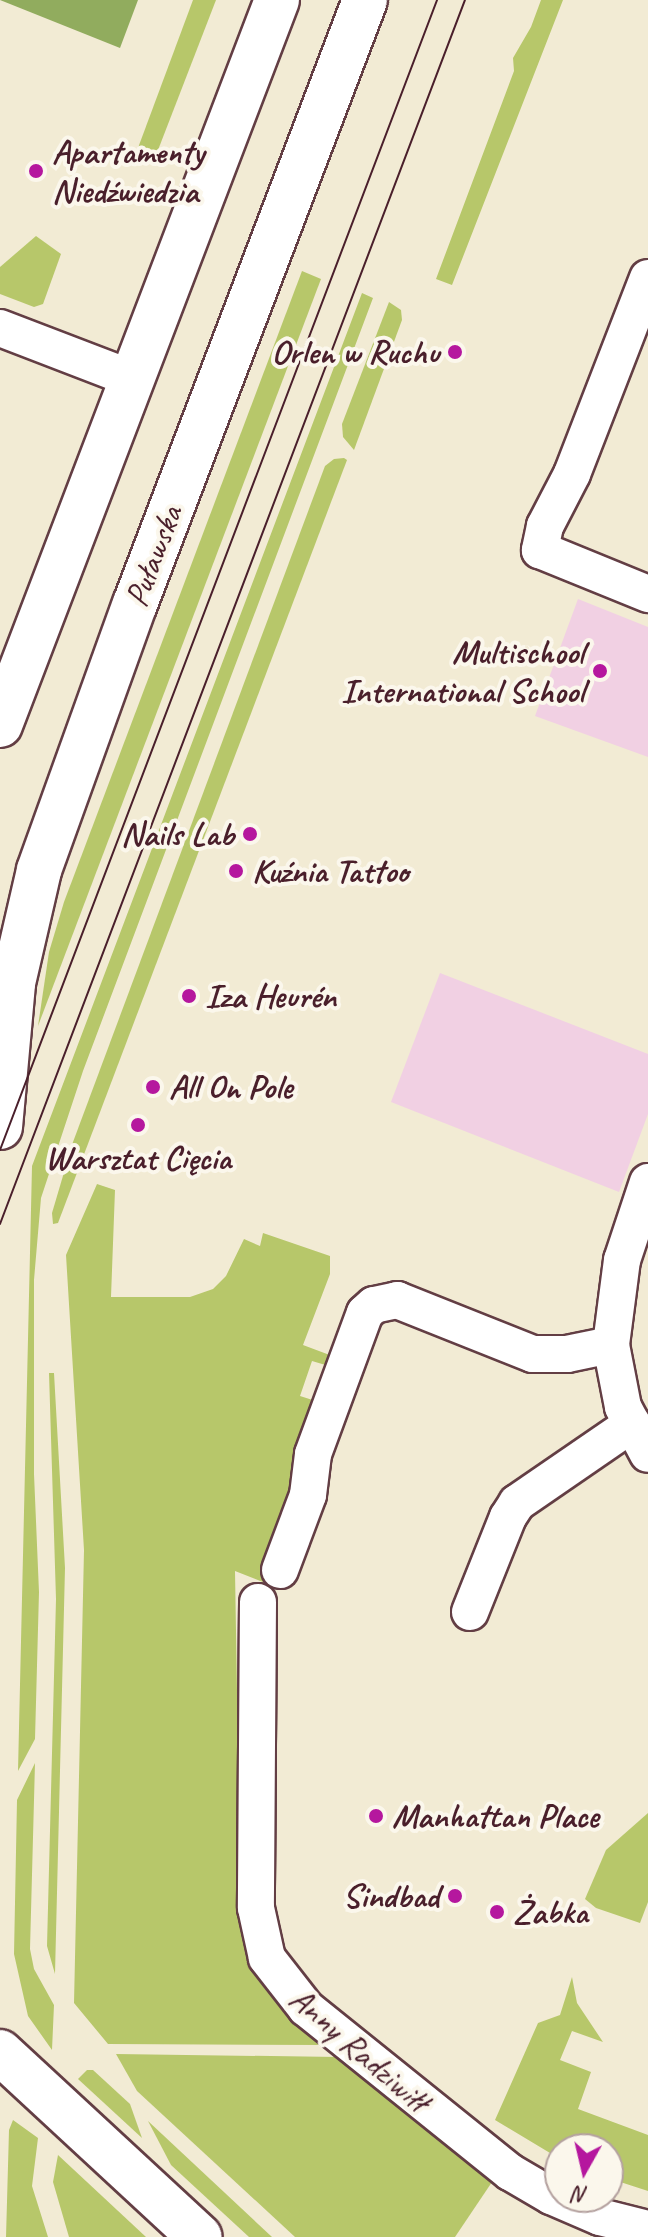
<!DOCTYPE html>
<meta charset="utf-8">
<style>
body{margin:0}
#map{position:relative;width:648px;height:2237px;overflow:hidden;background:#f2ebd4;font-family:Caveat,sans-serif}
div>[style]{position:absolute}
.built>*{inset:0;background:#f1d0e3}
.green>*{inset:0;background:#b7c76a}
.forest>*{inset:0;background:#91ac5e}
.roads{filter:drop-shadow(2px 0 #633e44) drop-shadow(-2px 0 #633e44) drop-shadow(0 2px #633e44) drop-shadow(0 -2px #633e44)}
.minor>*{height:36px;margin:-18px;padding:0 18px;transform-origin:18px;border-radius:18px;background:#fff}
.secondary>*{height:44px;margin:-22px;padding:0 22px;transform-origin:22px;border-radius:22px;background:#fff}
.tram>*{height:2px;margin:-1px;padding:0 1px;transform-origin:1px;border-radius:1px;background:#4a1f2b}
.dots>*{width:22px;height:22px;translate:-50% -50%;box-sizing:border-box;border:4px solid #fbf7ec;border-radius:50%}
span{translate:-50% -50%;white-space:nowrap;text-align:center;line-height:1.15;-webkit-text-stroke:8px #fbf7ec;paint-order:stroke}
.poi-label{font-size:34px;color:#4a1f2b;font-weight:700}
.left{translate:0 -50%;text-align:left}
.right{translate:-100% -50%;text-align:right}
.street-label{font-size:34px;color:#4a1f2b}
.north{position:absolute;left:544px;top:2133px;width:80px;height:80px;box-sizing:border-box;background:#fbf7ec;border:2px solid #b4a19f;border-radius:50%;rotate:188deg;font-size:22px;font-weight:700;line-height:32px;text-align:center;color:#4a1f2b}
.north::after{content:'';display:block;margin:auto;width:28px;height:36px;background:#b5179e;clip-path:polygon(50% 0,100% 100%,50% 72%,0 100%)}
</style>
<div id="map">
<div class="built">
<i style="clip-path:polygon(578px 599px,648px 627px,648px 757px,535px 716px)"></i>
<i style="clip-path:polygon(440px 973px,648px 1054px,648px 1114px,619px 1192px,391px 1102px)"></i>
</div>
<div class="green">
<i style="clip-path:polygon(193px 0,216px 0,153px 163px,135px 156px)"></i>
<i style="clip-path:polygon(541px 0,563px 0,452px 285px,436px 279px,514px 71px,513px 58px,531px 27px)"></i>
<i style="clip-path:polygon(36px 236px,61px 254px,43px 304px,34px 307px,0 294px,0 267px)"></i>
<i style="clip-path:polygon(302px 271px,321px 279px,38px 1026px,49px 952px,64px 902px)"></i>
<i style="clip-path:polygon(362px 293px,373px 298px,83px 1071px,41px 1198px,34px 1280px,34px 1474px,39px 1592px,35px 1739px,18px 1771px,32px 1166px)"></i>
<i style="clip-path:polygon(389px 302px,401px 310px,402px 320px,354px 450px,343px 437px,342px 424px)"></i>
<i style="clip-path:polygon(344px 458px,347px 460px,58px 1223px,53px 1224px,52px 1213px,73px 1142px,325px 466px,334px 459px)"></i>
<i style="clip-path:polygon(97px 1184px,115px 1190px,111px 1297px,190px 1297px,213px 1289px,226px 1276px,244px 1239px,260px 1246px,263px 1233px,330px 1256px,330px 1274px,303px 1345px,343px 1360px,339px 1369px,312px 1361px,300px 1396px,322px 1403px,294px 1512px,263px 1582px,235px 1571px,241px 1929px,251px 1962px,262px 1982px,276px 2002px,325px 2045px,108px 2044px,74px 2003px,84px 1550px,66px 1255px)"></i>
<i style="clip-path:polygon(49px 1373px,54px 1373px,65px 1568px,55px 1974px,47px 1946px,56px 1599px)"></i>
<i style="clip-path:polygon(35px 1763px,30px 1949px,34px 1969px,54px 2005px,52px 2050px,28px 2016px,14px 1954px,17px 1800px)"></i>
<i style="clip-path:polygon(648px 1813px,648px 1902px,640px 1923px,596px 1908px,585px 1899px,606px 1850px)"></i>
<i style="clip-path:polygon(572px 1977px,577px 2003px,603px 2042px,572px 2031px,560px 2060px,591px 2072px,578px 2109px,648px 2135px,648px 2191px,608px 2178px,608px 2149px,560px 2149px,560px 2159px,495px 2120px,538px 2023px,560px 2015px)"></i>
<i style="clip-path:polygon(116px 2054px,339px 2057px,492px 2182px,455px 2237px,295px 2237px,137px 2091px)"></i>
<i style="clip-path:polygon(87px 2070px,93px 2070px,130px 2104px,142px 2138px,78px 2079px)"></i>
<i style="clip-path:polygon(13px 2120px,38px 2138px,32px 2186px,48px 2237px,6px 2237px,9px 2130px)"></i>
<i style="clip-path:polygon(148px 2121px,272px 2237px,249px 2237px,171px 2165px)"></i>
<i style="clip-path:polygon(58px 2155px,146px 2237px,69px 2237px,53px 2182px)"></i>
</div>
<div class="forest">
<i style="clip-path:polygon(0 0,138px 0,120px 48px)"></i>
</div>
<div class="roads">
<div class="minor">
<i style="left:648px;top:278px;width:210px;rotate:111.2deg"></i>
<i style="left:572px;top:474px;width:59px;rotate:117.4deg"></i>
<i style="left:545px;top:526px;width:25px;rotate:102deg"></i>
<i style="left:540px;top:550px;width:117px;rotate:22.2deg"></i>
<i style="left:0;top:328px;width:142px;rotate:21deg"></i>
<i style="left:648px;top:1182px;width:82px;rotate:108.4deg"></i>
<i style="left:622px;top:1260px;width:86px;rotate:97.4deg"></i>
<i style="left:611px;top:1345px;width:63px;rotate:79deg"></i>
<i style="left:623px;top:1407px;width:53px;rotate:62deg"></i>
<i style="left:280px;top:1570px;width:80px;rotate:-69.5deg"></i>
<i style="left:308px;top:1495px;width:41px;rotate:-83deg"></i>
<i style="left:313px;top:1454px;width:150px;rotate:-69.8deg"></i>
<i style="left:365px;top:1313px;width:12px;rotate:-42deg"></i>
<i style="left:374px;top:1305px;width:24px;rotate:-12deg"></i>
<i style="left:397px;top:1300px;width:146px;rotate:21.7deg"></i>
<i style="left:533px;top:1354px;width:34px"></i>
<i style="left:567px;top:1354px;width:45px;rotate:-11.6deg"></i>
<i style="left:258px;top:1602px;width:306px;rotate:90.4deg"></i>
<i style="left:256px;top:1908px;width:51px;rotate:77.6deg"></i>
<i style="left:267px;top:1958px;width:63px;rotate:52deg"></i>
<i style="left:306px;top:2008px;width:262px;rotate:38.8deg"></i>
<i style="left:510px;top:2172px;width:48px;rotate:30.3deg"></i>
<i style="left:551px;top:2196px;width:53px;rotate:23.2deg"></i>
<i style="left:600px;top:2217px;width:49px;rotate:14deg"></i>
<i style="left:470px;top:1612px;width:102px;rotate:-68.2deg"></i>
<i style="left:508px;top:1517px;width:17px;rotate:-57deg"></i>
<i style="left:517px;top:1503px;width:140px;rotate:-34.5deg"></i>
</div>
<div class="secondary">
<i style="left:0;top:725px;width:776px;rotate:-69.09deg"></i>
<i style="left:0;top:1127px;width:145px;rotate:-84.8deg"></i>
<i style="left:13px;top:983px;width:116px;rotate:-77deg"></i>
<i style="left:39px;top:870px;width:283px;rotate:-70.2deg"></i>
<i style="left:135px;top:604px;width:646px;rotate:-69.15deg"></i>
<i style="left:0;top:2052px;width:272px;rotate:42.8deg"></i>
</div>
</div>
<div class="tram">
<i style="left:0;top:1150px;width:1230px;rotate:-69.19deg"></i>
<i style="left:0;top:1224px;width:1309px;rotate:-69.2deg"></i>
</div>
<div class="dots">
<i style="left:36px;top:171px;background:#b5179e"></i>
<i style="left:455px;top:352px;background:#b5179e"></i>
<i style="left:600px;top:671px;background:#b5179e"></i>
<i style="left:250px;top:834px;background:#b5179e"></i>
<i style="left:236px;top:871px;background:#b5179e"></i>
<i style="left:189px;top:996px;background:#b5179e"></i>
<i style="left:153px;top:1087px;background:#b5179e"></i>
<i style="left:138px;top:1125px;background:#b5179e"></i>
<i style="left:376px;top:1816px;background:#b5179e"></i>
<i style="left:455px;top:1896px;background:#b5179e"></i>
<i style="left:497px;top:1912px;background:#b5179e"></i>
</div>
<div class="poi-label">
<span class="left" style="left:52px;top:171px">Apartamenty<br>Niedźwiedzia</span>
<span class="right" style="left:439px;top:352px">Orlen w Ruchu</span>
<span class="right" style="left:584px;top:671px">Multischool<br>International School</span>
<span class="right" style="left:234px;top:834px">Nails Lab</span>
<span class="left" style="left:252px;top:871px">Kuźnia Tattoo</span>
<span class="left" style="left:205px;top:996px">Iza Heurén</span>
<span class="left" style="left:169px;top:1087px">All On Pole</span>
<span style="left:138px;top:1158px">Warsztat Cięcia</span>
<span class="left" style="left:392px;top:1816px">Manhattan Place</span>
<span class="right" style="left:439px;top:1896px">Sindbad</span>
<span class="left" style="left:513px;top:1912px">Żabka</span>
</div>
<div class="street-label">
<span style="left:153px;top:556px;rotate:-69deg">Puławska</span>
<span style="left:359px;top:2049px;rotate:41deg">Anny Radziwiłł</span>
</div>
<div class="north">N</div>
</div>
